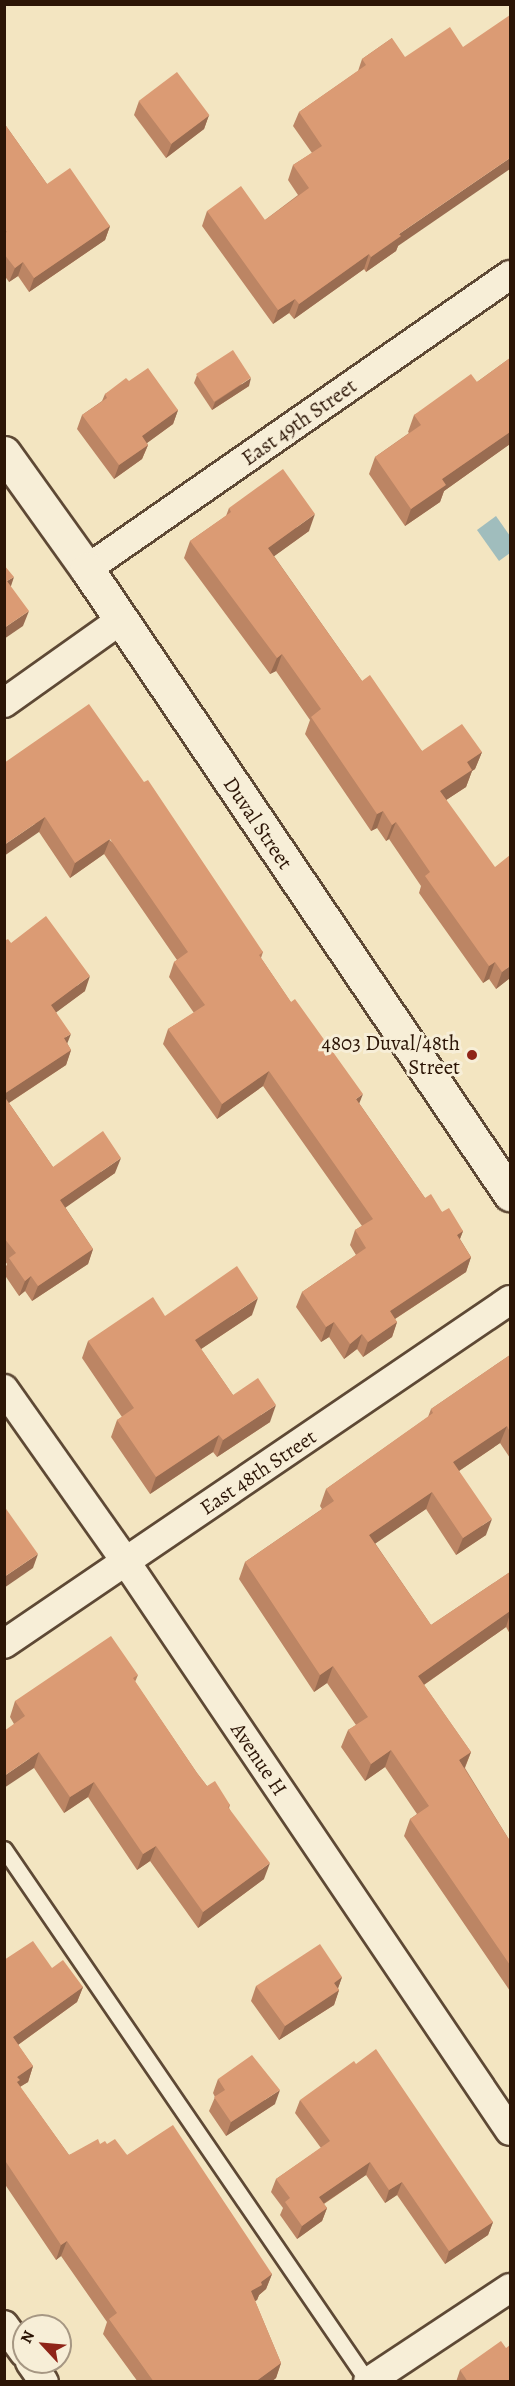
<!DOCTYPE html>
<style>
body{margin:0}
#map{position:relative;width:515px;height:2386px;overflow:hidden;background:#f3e5c1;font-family:Alegreya,serif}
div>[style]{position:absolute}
.water>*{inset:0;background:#a0bdbd}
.roads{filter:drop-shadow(2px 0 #5e4935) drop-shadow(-2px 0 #5e4935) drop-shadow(0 2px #5e4935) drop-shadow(0 -2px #5e4935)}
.lane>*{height:15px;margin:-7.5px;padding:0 7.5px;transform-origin:7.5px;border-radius:7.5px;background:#f7eed7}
.street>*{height:28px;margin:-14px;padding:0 14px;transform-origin:14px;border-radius:14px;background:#f7eed7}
.secondary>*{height:33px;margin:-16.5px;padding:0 16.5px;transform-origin:16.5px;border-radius:16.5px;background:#f7eed7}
.wall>*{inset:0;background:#bc8564}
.shaded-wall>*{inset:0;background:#996c51}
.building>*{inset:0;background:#db9b74;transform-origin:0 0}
.dots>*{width:16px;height:16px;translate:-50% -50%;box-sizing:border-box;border:3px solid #f7eed7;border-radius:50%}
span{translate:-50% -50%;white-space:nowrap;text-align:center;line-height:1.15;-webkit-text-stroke:6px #f7eed7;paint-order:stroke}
.street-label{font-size:21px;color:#2c1506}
.poi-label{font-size:21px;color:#2c1506}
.right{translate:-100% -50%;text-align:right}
.frame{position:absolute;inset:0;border:6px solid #2c1506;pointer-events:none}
.north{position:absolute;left:12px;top:2314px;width:60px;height:60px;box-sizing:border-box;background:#f7eed7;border:2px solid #a69783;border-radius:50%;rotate:296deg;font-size:16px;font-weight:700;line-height:24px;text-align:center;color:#2c1506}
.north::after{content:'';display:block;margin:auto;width:21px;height:27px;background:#8f2418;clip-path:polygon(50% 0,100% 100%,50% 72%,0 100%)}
</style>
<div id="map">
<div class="water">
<i style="clip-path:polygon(496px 516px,510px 536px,510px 553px,499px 561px,477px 530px)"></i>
</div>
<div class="roads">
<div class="lane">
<i style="left:4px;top:1849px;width:645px;rotate:55.67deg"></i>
</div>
<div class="street">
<i style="left:87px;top:569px;width:515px;rotate:-34.8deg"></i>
<i style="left:4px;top:703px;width:143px;rotate:-35.4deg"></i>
<i style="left:4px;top:1389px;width:212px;rotate:54.8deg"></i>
<i style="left:126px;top:1562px;width:686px;rotate:55.99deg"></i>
<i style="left:4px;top:1644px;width:612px;rotate:-34.21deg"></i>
<i style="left:4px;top:2325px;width:34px;rotate:54deg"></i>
<i style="left:30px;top:2362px;width:24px;rotate:55deg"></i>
<i style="left:368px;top:2382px;width:170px;rotate:-33.5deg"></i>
</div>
<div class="secondary">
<i style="left:4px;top:453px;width:143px;rotate:54.4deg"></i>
<i style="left:87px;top:569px;width:755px;rotate:55.91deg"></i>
</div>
</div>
<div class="wall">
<i style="clip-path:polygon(392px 38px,398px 246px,396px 251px,366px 272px,364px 269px,294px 319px,289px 313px,273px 324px,202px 226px,207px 211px,265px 220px,298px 195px,288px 180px,293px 165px,312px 153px,293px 126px,299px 112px,358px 71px,362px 59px)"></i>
<i style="clip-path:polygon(139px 101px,209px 115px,204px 129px,166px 158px,134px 115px)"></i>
<i style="clip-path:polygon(4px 123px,47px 184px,110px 226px,105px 240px,29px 292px,18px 276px,9px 282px,4px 275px)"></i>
<i style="clip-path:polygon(510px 358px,510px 444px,444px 491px,440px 502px,405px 526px,369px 474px,375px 457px,409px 433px,408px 432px,414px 415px,477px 382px)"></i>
<i style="clip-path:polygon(197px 375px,249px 386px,212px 410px,194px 383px)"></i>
<i style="clip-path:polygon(129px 381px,178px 410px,173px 424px,147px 443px,148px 445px,142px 459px,114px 479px,77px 429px,82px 415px,102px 401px,105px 394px)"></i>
<i style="clip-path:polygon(229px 508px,309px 531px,274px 556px,362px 681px,422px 751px,482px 752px,475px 769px,472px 771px,466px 787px,446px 800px,510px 978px,496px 989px,489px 979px,483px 983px,419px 893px,421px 886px,389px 839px,386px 841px,377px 828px,371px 831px,305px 734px,310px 720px,276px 671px,270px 674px,184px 558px,190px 541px,226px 516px)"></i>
<i style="clip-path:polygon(4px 763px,263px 952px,261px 958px,359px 1103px,425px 1198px,442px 1212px,463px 1231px,460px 1239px,471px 1257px,466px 1272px,395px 1319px,397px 1322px,392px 1337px,363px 1357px,357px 1349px,344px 1359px,329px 1337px,321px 1342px,296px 1307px,302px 1292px,356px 1255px,350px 1245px,355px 1230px,362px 1226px,263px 1086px,217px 1119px,163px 1044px,168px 1029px,194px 1013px,169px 977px,174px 962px,177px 960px,104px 854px,70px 878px,39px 832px)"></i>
<i style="clip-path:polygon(4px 941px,11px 943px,85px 991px,56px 1012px,67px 1043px,71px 1050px,66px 1065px,9px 1103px,53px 1167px,115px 1173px,65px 1207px,93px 1249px,88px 1264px,32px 1301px,25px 1291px,19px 1296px,4px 1274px,4px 1271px,7px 1264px,4px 1260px)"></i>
<i style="clip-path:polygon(252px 1315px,201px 1349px,233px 1395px,270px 1422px,217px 1457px,213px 1452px,150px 1494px,111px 1437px,117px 1420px,122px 1417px,82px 1358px,88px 1341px,165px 1316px)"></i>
<i style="clip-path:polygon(510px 1355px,510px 1458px,500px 1443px,459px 1471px,486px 1535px,456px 1555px,426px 1509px,375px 1543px,431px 1625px,510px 1572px,510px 1634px,506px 1627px,424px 1685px,471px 1752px,465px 1768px,510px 1841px,510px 1991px,404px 1836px,410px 1819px,417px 1814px,385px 1767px,365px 1781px,341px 1747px,348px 1730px,356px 1725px,327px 1683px,314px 1692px,239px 1579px,245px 1562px,322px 1509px,320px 1506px,326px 1489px,428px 1417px,431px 1409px)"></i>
<i style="clip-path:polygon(138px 1675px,135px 1682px,197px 1773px,207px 1786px,230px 1805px,229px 1808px,264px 1879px,198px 1928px,150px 1861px,137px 1870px,88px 1797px,64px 1813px,34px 1768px,14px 1724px,10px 1717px,15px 1701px)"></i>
<i style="clip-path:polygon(4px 1960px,52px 1968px,83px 1987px,77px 2002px,18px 2045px,33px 2066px,28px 2082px,20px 2087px,69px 2155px,100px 2144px,107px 2144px,127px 2155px,272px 2274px,266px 2289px,259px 2295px,257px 2300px,255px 2301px,281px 2363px,276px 2378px,271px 2382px,138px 2382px,103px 2334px,107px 2322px,61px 2256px,56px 2260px,4px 2183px)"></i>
<i style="clip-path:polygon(342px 1977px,338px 1988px,339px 1990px,334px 2005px,279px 2040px,251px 2001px,256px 1986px)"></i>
<i style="clip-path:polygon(218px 2079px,275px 2104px,226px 2136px,209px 2111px,215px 2097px,213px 2093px)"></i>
<i style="clip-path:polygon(300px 2100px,493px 2222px,488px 2235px,445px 2264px,397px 2195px,385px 2203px,366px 2175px,324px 2204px,327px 2208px,322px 2221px,297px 2239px,280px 2215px,283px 2208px,271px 2192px,276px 2179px,321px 2148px,295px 2113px)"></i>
<i style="clip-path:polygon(506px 2348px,510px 2382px,456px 2382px,460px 2370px)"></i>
</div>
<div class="shaded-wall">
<i style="clip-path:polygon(209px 115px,204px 129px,166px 158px,172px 143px)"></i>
<i style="clip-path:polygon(510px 158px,510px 169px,398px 246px,396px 251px,366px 272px,371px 257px,399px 234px)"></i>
<i style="clip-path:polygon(110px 226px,105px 240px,29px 292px,34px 278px)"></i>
<i style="clip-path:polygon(369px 254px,364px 269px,294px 319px,299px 304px)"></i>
<i style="clip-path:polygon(23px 262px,18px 276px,9px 282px,15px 268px)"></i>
<i style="clip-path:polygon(295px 299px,289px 313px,273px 324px,278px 310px)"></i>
<i style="clip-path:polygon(251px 378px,249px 386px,212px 410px,215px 402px)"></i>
<i style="clip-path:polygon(178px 410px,173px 424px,136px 451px,142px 436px)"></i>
<i style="clip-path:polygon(510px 432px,510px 444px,444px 491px,440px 502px,405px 526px,411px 509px,442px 479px)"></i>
<i style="clip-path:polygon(148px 445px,142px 459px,114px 479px,119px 465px)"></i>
<i style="clip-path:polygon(315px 514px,309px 531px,262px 565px,268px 548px)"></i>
<i style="clip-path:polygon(14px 577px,9px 592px,7px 581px)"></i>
<i style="clip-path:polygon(29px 611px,23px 626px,4px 639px,4px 628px)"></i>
<i style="clip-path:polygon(282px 654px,276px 671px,270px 674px,277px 658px)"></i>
<i style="clip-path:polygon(482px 752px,475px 769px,472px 771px,466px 787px,434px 808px,440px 791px,467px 762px)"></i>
<i style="clip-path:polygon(383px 811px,377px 828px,371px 831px,377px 814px)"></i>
<i style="clip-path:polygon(45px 817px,39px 832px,4px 856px,4px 845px)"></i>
<i style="clip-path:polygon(396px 822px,389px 839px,386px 841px,392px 825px)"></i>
<i style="clip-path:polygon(110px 839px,104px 854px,70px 878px,75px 863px)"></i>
<i style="clip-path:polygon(495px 962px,489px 979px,483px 983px,489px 966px)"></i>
<i style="clip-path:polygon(510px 966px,510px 978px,496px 989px,502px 972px)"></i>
<i style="clip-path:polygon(90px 976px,85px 991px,46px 1020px,51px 1005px)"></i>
<i style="clip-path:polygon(71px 1034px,65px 1049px,64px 1038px)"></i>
<i style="clip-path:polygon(71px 1050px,66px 1065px,4px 1106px,4px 1094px)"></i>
<i style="clip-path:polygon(269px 1071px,263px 1086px,217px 1119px,222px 1104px)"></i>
<i style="clip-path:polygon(363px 1094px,357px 1109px,356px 1099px)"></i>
<i style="clip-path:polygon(121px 1158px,115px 1173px,55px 1215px,60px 1200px)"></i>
<i style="clip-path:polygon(463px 1231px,457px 1246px,457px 1235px)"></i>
<i style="clip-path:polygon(93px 1249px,88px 1264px,32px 1301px,38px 1286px)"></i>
<i style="clip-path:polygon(471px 1257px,466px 1272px,384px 1326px,390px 1311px)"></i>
<i style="clip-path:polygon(31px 1276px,25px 1291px,19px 1296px,25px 1281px)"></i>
<i style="clip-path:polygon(258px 1298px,252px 1315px,189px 1357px,195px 1340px)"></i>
<i style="clip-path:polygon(334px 1322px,329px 1337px,321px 1342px,326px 1327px)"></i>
<i style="clip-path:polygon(397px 1322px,392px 1337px,363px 1357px,368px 1342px)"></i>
<i style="clip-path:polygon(362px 1334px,357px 1349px,344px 1359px,350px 1344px)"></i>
<i style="clip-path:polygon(276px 1405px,270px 1422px,217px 1457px,223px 1440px)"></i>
<i style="clip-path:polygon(507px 1426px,500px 1443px,447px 1479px,453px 1462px)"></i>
<i style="clip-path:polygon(219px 1435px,213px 1452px,150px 1494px,156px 1477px)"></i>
<i style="clip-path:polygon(432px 1492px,426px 1509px,363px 1552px,369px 1535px)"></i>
<i style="clip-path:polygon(492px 1519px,486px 1535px,456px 1555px,463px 1538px)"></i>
<i style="clip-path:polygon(38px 1554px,33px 1568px,4px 1588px,4px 1577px)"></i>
<i style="clip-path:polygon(510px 1611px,510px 1614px,506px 1627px,412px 1693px,418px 1676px)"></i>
<i style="clip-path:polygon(333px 1666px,327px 1683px,314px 1692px,320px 1675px)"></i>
<i style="clip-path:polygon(391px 1750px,385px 1767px,365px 1781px,371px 1764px)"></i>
<i style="clip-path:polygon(39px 1752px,34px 1768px,4px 1788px,4px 1776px)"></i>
<i style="clip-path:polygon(471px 1752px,464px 1769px,459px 1760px)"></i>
<i style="clip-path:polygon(94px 1782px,88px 1797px,64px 1813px,70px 1797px)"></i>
<i style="clip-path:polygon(156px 1846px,150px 1861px,137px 1870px,143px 1854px)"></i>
<i style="clip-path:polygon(270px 1863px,264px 1879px,198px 1928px,203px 1912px)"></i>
<i style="clip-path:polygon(342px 1977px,337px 1991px,334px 1983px)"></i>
<i style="clip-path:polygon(83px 1987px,77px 2002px,8px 2052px,13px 2037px)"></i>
<i style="clip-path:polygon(339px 1990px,334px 2005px,279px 2040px,285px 2026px)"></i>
<i style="clip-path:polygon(33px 2066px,28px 2082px,16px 2089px,17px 2077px)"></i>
<i style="clip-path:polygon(280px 2090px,275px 2104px,226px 2136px,231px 2122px)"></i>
<i style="clip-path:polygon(370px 2162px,366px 2175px,314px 2210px,319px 2197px)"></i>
<i style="clip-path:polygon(402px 2182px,397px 2195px,385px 2203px,389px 2190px)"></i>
<i style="clip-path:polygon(327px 2208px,322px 2221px,297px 2239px,302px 2226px)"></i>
<i style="clip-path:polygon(493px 2222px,488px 2235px,445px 2264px,449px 2251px)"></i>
<i style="clip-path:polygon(67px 2241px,61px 2256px,56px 2260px,61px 2245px)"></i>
<i style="clip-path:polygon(272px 2274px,266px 2289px,259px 2295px,257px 2300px,245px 2306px,251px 2291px,261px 2282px)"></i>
<i style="clip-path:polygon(281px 2363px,276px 2378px,271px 2382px,255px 2382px)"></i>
</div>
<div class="building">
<i style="clip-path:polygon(510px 15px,510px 158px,399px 234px,401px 236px,371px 257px,369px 254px,299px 304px,295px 299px,278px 310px,207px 211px,241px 186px,265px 220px,309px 188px,293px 165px,322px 146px,299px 112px,366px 65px,362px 59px,392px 38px,405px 57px,450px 27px,463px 47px)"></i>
<i style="left:177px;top:72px;width:54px;height:48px;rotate:53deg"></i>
<i style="clip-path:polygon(4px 123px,47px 184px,70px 168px,110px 226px,34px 278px,23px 262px,15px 268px,4px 254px,4px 233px,7px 232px,4px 229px)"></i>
<i style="left:233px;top:350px;width:33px;height:44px;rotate:57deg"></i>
<i style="clip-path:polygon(510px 358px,510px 432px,442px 479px,446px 485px,411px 509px,375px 457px,421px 425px,414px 415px,471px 374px,477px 382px)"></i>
<i style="clip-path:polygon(148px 368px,178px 410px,142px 436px,148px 445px,119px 465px,82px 415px,107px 398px,105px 394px,126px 378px,129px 381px)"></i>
<i style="clip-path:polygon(283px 469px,315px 514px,268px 548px,362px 681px,370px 675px,422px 751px,462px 724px,482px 752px,467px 762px,472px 770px,440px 791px,495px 867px,510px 855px,510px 966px,502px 972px,495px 962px,489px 966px,425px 876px,430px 872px,396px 822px,392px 825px,383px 811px,377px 814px,311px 717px,321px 709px,282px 654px,277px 658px,190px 541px,231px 512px,229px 508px)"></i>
<i style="clip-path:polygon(4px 565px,14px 577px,7px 581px,29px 611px,4px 628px)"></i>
<i style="clip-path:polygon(89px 704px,144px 782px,148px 780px,263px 952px,259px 955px,291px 1002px,295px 999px,363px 1094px,356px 1099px,425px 1198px,431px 1194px,442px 1212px,449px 1208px,463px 1231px,457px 1235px,471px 1257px,390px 1311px,397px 1322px,368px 1342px,362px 1334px,350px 1344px,334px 1322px,326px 1327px,302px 1292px,366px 1248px,355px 1230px,373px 1219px,269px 1071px,222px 1104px,168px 1029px,205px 1005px,174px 962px,188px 952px,110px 839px,75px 863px,45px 817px,4px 845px,4px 763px)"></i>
<i style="clip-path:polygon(46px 916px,90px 976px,51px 1005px,71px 1034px,64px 1038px,71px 1050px,4px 1094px,4px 941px,8px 939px,11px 943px)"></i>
<i style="clip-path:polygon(4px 1096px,53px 1167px,103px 1131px,121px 1158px,60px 1200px,93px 1249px,38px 1286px,31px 1276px,25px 1281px,9px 1258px,16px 1253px,4px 1238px)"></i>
<i style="clip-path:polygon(237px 1266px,258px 1298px,195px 1340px,233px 1395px,258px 1378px,276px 1405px,223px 1440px,219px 1435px,156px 1477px,117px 1420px,134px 1408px,88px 1341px,153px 1297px,165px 1316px)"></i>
<i style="clip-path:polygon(510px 1355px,510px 1432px,507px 1426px,453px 1462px,492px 1519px,463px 1538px,432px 1492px,369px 1535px,431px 1625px,510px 1572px,510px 1611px,418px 1676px,471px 1752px,459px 1760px,501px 1827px,510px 1841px,510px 1965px,410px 1819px,429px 1806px,391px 1750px,371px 1764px,348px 1730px,368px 1717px,333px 1666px,320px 1675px,245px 1562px,334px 1501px,326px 1489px,433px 1413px,431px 1409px)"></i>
<i style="clip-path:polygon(4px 1506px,38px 1554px,4px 1577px)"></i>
<i style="clip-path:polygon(111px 1636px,138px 1675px,133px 1678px,197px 1773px,207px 1786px,215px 1781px,230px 1805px,228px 1807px,270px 1863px,203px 1912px,156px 1846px,143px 1854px,94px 1782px,70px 1797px,39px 1752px,4px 1776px,4px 1731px,25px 1716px,15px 1701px)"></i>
<i style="clip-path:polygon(33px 1941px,52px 1968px,63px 1960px,83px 1987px,13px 2037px,33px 2066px,17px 2077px,20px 2080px,17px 2082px,69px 2155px,98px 2139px,100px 2144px,105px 2141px,107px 2144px,115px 2139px,127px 2155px,173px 2125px,272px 2274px,261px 2282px,262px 2285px,251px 2291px,281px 2363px,255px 2382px,154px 2382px,109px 2319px,117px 2313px,67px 2241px,61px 2245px,4px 2159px,4px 1960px)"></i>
<i style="clip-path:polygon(320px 1944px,342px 1977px,334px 1983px,339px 1990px,285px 2026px,256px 1986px)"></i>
<i style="clip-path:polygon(376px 2049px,493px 2222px,449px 2251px,402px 2182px,389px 2190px,370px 2162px,319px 2197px,327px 2208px,302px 2226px,285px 2202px,290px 2198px,276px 2179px,330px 2141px,300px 2100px,354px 2061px,356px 2064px)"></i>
<i style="clip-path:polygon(252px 2055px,280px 2090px,231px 2122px,214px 2097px,225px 2090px,218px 2079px)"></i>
<i style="clip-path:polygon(501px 2341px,506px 2348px,510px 2345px,510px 2382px,468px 2382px,460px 2370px)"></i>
</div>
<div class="dots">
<i style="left:472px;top:1055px;background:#8f2418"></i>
</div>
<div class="street-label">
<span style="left:299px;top:422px;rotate:-35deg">East 49th Street</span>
<span style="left:258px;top:823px;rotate:56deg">Duval Street</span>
<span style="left:258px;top:1472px;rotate:-34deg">East 48th Street</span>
<span style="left:259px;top:1759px;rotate:56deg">Avenue H</span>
</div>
<div class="poi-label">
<span class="right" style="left:460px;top:1055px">4803 Duval/48th<br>Street</span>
</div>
<div class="frame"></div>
<div class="north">N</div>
</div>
